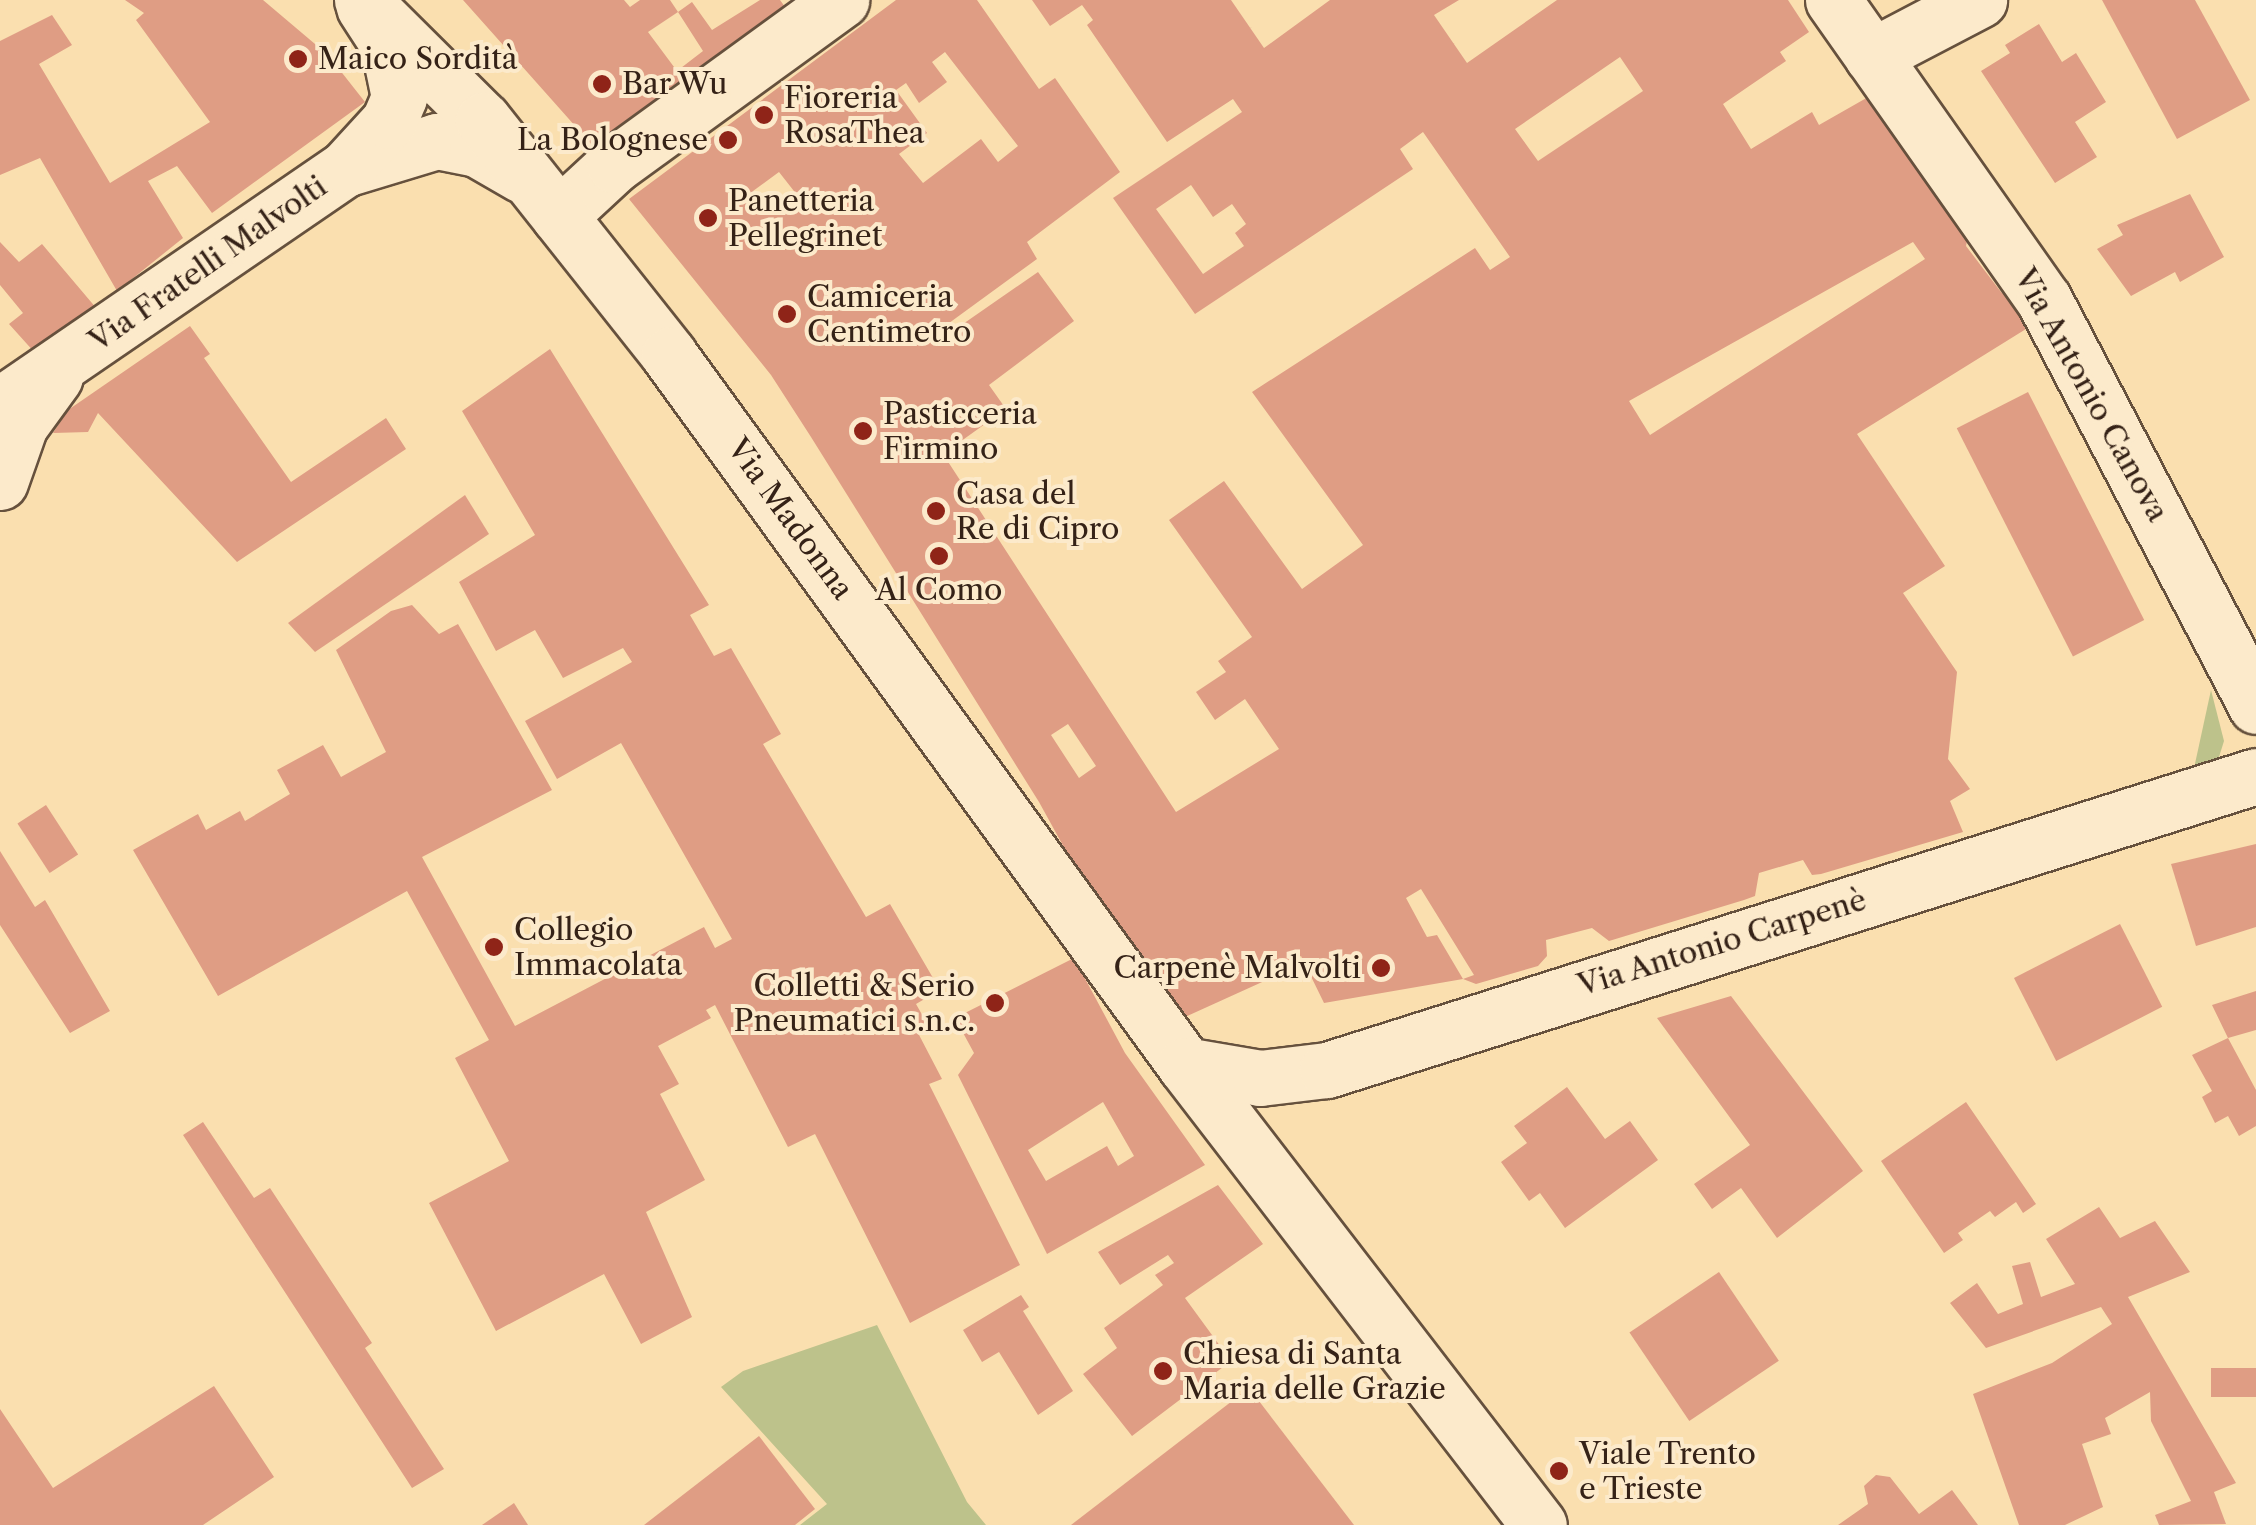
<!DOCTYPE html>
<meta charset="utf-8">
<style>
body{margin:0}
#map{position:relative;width:2256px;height:1525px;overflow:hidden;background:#fadfaf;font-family:"Libre Caslon Text",serif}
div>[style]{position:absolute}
.green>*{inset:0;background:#bdc28b}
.building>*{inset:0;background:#df9d84;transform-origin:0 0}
.roads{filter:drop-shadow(2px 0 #66513d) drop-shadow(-2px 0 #66513d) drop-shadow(0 2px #66513d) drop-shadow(0 -2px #66513d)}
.minor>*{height:55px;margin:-27.5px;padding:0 27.5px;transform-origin:27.5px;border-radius:27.5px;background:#fceacb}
.tertiary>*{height:55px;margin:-27.5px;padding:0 27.5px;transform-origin:27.5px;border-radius:27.5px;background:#fceacb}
.dots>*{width:28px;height:28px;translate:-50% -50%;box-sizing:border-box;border:5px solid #fceacb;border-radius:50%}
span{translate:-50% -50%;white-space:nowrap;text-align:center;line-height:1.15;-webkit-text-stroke:8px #fceacb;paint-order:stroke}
.poi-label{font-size:30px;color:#352217}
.left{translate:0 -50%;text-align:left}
.right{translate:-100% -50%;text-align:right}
.street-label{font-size:30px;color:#352217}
</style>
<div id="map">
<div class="green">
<i style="clip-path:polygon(2211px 690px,2224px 741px,2219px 757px,2193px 773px)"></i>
<i style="clip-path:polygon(877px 1325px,967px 1502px,986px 1525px,800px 1525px,827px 1504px,721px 1387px,743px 1371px)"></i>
</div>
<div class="building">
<i style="clip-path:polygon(125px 0,263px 0,328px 55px,365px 102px,212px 213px,177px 166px,148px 181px,183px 238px,117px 291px,40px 158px,0 175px,0 41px,52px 15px,72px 45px,39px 64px,110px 183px,210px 122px,136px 20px,144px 13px)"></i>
<i style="clip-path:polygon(463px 0,624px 0,630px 7px,640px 0,670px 0,678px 12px,648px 32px,677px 71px,703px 51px,678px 12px,692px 2px,712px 30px,760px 0,780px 0,793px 18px,600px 154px)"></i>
<i style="clip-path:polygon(evenodd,896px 0,977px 0,1039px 89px,1055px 78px,1120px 172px,1027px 242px,1037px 259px,945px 326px,950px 333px,1038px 272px,1074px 321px,989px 385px,1006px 409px,943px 454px,1176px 812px,1279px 749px,1245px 699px,1215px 720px,1196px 692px,1226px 672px,1218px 661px,1252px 637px,1169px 520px,1224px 481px,1302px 589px,1363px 545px,1252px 392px,1475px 248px,1490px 270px,1510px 257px,1423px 132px,1400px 149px,1413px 169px,1195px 314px,1113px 198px,1242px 112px,1233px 99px,1167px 142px,1087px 25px,1093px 20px,1082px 5px,1050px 26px,1032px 0,1231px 0,1264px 48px,1330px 0,1459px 0,1434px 15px,1467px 63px,1557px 0,1788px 0,1809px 32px,1780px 52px,1786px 61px,1723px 104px,1751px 149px,1812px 112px,1819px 125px,1884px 88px,1968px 236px,1966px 246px,2001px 292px,2039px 321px,1857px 434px,1945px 566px,1903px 593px,1957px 672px,1948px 759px,1970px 789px,1950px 801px,1963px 832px,1821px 874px,1812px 875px,1803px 860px,1759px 873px,1755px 896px,1744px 900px,1609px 941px,1592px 928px,1546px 940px,1547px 956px,1538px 966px,1476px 984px,1463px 979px,1474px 975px,1421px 889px,1406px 898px,1427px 937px,1437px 935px,1463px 979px,1324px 1003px,1301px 956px,1267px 973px,1271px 978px,1163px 1027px,1039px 802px,811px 437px,771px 375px,629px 199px,896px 0,945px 52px,1018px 146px,998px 162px,981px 139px,923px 183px,899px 154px,927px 133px,896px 90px,906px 83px,919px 103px,947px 82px,932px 62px,945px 52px,896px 0,1620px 57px,1643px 91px,1538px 161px,1515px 129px,1620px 57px,896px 0,779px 172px,801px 200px,788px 210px,781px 200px,767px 211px,753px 191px,779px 172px,896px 0,1191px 185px,1213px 217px,1232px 204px,1246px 224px,1235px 233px,1244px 246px,1203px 274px,1156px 209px,1191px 185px,896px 0,1913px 242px,1925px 259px,1650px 435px,1629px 401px,1913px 242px,896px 0,1068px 724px,1096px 766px,1079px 778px,1051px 735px,1068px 724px)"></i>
<i style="clip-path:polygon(2102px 0,2195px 0,2250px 100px,2177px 139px)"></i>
<i style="clip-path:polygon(2039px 24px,2062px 62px,2076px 53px,2106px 102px,2075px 122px,2097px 157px,2055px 183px,1981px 71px,2010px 53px,2005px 45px)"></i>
<i style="clip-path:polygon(2190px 194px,2224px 257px,2180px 282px,2175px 272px,2131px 296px,2097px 249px,2123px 235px,2117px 225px)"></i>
<i style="clip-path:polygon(0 242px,19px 262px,42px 244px,97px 309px,36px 354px,9px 324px,23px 313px,0 285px)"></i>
<i style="clip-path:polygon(190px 326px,210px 354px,204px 358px,291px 482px,386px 418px,406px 449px,237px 562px,98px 413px,88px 432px,53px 433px,68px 410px)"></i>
<i style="clip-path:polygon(550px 349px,709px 605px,690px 615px,714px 656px,731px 648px,781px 734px,763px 744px,866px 917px,890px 904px,940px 990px,916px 1004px,929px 1027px,918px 1033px,942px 1079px,929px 1084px,1020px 1265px,910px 1323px,815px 1134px,788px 1147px,715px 1005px,706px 1010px,711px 1018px,658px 1046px,679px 1084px,660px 1094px,705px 1180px,646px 1212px,692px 1317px,641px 1344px,604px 1274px,496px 1331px,429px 1203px,509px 1161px,455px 1058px,489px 1040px,407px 891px,218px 996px,133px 850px,198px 814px,206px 830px,240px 811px,245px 821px,290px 794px,277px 770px,323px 745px,341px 777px,386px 752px,336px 650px,391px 611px,412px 605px,439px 634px,458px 624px,552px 790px,422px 857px,515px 1026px,704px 927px,715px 948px,732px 939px,621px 743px,557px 779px,525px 721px,632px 662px,623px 648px,563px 678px,535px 630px,496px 651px,459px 582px,535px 535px,462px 411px)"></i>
<i style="left:2028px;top:392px;width:256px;height:80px;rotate:63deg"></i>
<i style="clip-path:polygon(465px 495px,489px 534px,315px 652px,288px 623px)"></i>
<i style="left:46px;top:805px;width:59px;height:34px;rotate:57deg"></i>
<i style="clip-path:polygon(2256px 844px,2256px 927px,2196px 946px,2171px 864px)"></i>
<i style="clip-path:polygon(0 851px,35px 907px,45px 900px,110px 1011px,70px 1033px,0 925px)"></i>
<i style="left:2120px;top:924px;width:93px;height:119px;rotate:63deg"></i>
<i style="clip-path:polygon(evenodd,1074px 958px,1125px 1053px,1205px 1165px,1047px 1254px,958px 1075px,974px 1053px,955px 1018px,1074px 958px,1103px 1102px,1134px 1156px,1118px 1166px,1107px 1146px,1046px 1181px,1028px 1150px,1103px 1102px)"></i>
<i style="clip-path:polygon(2256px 991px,2256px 1030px,2228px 1038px,2256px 1090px,2256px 1126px,2239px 1136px,2228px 1116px,2215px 1123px,2202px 1097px,2212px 1091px,2192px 1055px,2228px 1038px,2212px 1005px)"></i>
<i style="clip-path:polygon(1731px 996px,1863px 1171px,1777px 1238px,1741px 1188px,1712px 1209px,1694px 1184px,1750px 1145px,1657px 1018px)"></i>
<i style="clip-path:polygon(1567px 1087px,1605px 1139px,1630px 1121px,1658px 1160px,1565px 1228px,1540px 1193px,1529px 1201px,1501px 1162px,1527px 1143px,1514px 1126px)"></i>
<i style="clip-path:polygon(1966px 1102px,2036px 1204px,2023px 1213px,2016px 1202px,1995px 1217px,1990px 1211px,1958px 1233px,1963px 1240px,1944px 1253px,1881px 1161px)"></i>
<i style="clip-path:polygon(203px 1122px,254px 1198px,270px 1188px,372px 1343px,365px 1348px,444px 1469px,412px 1488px,183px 1135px)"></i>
<i style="clip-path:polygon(1218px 1185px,1263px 1244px,1185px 1298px,1231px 1361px,1132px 1436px,1083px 1374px,1117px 1348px,1104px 1328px,1163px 1285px,1155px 1275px,1174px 1263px,1168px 1255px,1120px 1285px,1098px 1252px)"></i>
<i style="clip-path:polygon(2099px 1207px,2120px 1238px,2155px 1221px,2190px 1272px,2128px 1297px,2236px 1483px,2214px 1492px,2226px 1524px,2159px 1525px,2155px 1515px,2191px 1501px,2151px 1421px,2150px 1392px,2105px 1418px,2111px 1434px,2082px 1444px,2103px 1507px,2065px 1525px,2019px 1525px,1973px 1394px,2052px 1363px,2112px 1324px,2101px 1307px,1986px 1348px,1950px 1303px,1977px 1283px,1998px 1314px,2023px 1304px,2012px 1266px,2030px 1262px,2041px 1297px,2075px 1284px,2046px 1239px)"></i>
<i style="left:1719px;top:1272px;width:107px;height:108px;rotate:56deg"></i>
<i style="clip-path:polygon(1021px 1295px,1029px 1307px,1023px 1311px,1073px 1391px,1038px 1415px,999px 1352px,982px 1362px,963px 1330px)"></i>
<i style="left:2256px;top:1368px;width:29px;height:45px;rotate:90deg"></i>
<i style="clip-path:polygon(214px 1386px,274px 1477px,203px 1525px,0 1525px,0 1409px,53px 1488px)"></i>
<i style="clip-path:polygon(1249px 1388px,1354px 1525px,1071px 1525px)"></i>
<i style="clip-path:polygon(759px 1436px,815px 1509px,795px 1525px,644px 1525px)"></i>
<i style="clip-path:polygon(1876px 1475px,1890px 1477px,1919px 1514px,1952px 1490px,1978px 1525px,1838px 1525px,1868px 1504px,1864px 1486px)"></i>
<i style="clip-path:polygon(514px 1503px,528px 1525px,482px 1525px)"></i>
</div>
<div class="roads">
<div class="minor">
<i style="left:1833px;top:0;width:367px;rotate:54.9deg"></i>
<i style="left:2044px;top:300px;width:458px;rotate:62.4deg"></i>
<i style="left:1872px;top:56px;width:121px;rotate:-27.6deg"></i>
<i style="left:348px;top:168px;width:93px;rotate:-16.9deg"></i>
<i style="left:437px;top:141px;width:41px;rotate:11.3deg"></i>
<i style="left:477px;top:149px;width:52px;rotate:30deg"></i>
<i style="left:559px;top:216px;width:75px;rotate:-42.8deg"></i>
<i style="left:614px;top:165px;width:281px;rotate:-36deg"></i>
<i style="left:0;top:405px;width:418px;rotate:-34.4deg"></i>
<i style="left:345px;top:169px;width:65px;rotate:-47.5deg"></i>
<i style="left:389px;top:121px;width:26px;rotate:-67deg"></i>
<i style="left:399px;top:97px;width:54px;rotate:-101.7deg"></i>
<i style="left:388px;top:44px;width:44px;rotate:-123deg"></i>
<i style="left:0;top:482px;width:60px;rotate:-70.7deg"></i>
<i style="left:20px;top:425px;width:59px;rotate:-53.9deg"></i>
</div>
<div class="tertiary">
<i style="left:362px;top:0;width:170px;rotate:44.8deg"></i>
<i style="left:483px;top:120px;width:300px;rotate:51.6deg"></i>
<i style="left:669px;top:355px;width:878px;rotate:53.99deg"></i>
<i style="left:1185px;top:1065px;width:580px;rotate:52.42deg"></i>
<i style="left:1185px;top:1065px;width:76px;rotate:9.8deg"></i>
<i style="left:1260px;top:1078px;width:67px;rotate:-6.8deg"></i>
<i style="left:1327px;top:1070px;width:974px;rotate:-17.56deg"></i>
</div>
</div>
<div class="dots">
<i style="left:298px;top:59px;background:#8f2418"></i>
<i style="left:602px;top:84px;background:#8f2418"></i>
<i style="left:764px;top:115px;background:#8f2418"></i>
<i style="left:728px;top:140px;background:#8f2418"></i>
<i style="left:708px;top:218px;background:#8f2418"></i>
<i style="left:787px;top:314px;background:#8f2418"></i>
<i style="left:863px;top:431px;background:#8f2418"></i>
<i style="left:936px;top:511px;background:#8f2418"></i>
<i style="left:939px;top:556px;background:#8f2418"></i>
<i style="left:494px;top:947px;background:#8f2418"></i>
<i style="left:1381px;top:968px;background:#8f2418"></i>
<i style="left:995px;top:1003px;background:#8f2418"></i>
<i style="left:1163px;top:1371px;background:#8f2418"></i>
<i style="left:1559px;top:1471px;background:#8f2418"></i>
</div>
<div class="poi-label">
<span class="left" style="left:318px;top:59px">Maico Sordità</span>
<span class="left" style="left:622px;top:84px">Bar Wu</span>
<span class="left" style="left:784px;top:115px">Fioreria<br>RosaThea</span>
<span class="right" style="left:708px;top:140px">La Bolognese</span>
<span class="left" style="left:728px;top:218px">Panetteria<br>Pellegrinet</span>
<span class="left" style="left:807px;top:314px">Camiceria<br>Centimetro</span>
<span class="left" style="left:883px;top:431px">Pasticceria<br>Firmino</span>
<span class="left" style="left:956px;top:511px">Casa del<br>Re di Cipro</span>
<span style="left:939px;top:590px">Al Como</span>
<span class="left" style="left:514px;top:947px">Collegio<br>Immacolata</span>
<span class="right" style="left:1361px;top:968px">Carpenè Malvolti</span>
<span class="right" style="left:975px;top:1003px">Colletti &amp; Serio<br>Pneumatici s.n.c.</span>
<span class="left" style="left:1183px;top:1371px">Chiesa di Santa<br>Maria delle Grazie</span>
<span class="left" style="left:1579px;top:1471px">Viale Trento<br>e Trieste</span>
</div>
<div class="street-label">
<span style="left:208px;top:264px;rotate:-35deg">Via Fratelli Malvolti</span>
<span style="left:2091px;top:395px;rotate:61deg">Via Antonio Canova</span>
<span style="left:790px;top:519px;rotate:54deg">Via Madonna</span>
<span style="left:1722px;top:943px;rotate:-17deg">Via Antonio Carpenè</span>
</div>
</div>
